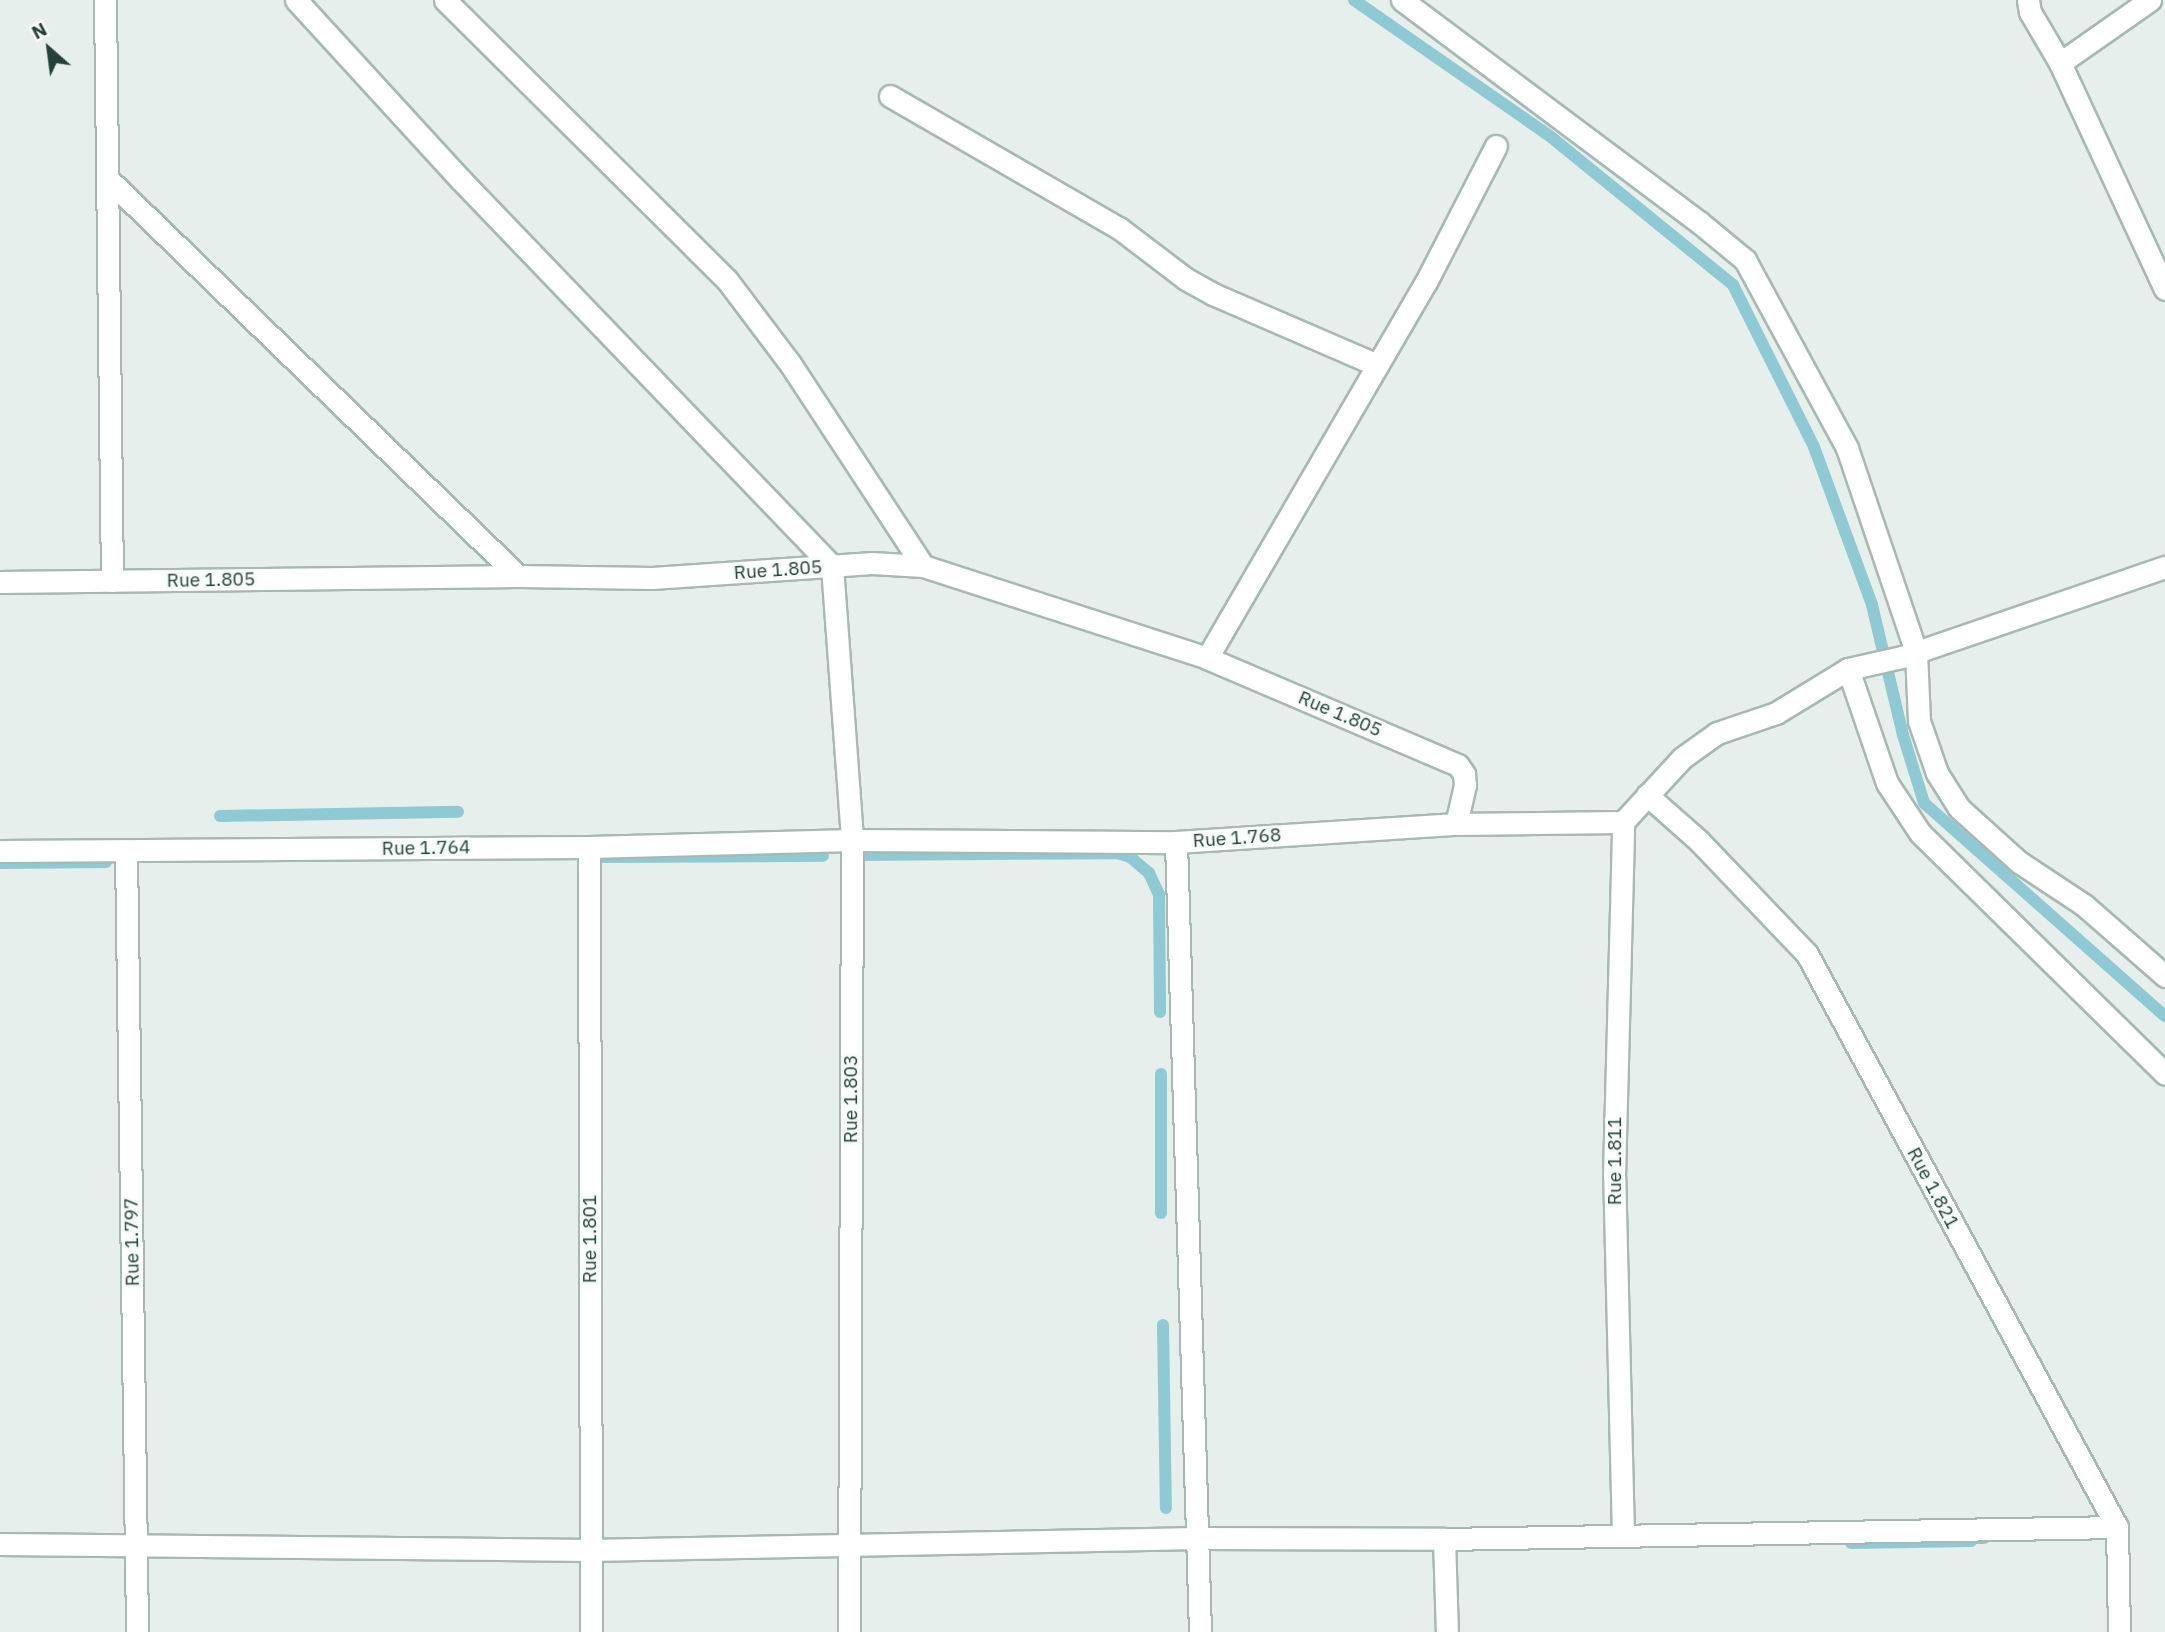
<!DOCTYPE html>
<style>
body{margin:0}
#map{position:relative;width:2165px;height:1632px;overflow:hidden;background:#e6efeb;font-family:"IBM Plex Sans",sans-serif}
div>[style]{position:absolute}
.stream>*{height:12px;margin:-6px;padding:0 6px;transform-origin:6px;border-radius:6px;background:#8ec9d4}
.roads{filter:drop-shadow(2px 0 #a8b8b2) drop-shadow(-2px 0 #a8b8b2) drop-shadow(0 2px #a8b8b2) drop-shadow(0 -2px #a8b8b2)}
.minor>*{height:21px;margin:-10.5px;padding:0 10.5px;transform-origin:10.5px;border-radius:10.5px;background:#fff}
span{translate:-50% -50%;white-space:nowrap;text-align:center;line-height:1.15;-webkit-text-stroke:6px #f7fbf9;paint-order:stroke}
.street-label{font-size:19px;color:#24423a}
.north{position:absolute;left:14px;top:14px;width:70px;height:70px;-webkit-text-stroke:5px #f7fbf9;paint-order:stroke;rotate:332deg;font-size:19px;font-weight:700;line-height:28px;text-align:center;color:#24423a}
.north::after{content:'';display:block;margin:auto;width:24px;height:32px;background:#24423a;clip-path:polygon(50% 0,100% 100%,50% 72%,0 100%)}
</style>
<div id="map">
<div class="stream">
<i style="left:1354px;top:0;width:240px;rotate:34.8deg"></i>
<i style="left:1551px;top:137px;width:235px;rotate:39.1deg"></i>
<i style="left:1733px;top:285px;width:181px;rotate:63.4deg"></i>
<i style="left:1814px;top:447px;width:168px;rotate:69.8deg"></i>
<i style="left:1872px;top:605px;width:134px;rotate:76.6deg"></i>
<i style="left:1903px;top:735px;width:71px;rotate:72.8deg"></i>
<i style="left:1924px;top:803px;width:322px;rotate:41.5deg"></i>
<i style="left:220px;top:816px;width:238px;rotate:-1deg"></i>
<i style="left:854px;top:855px;width:263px;rotate:-0.4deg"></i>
<i style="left:1117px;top:853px;width:14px;rotate:17deg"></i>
<i style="left:1130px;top:857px;width:25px;rotate:40deg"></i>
<i style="left:1149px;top:873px;width:23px;rotate:65deg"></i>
<i style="left:1159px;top:894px;width:118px;rotate:89.5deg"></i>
<i style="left:600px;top:857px;width:223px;rotate:-0.3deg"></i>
<i style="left:1px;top:863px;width:105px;rotate:-0.5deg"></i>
<i style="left:1161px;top:1074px;width:139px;rotate:90deg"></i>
<i style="left:1163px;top:1325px;width:183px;rotate:89.1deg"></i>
<i style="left:1851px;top:1543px;width:120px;rotate:-1deg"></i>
<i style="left:1971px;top:1541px;width:3px;rotate:-90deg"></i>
<i style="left:1971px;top:1538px;width:13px"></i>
</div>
<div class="roads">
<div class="minor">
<i style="left:105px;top:0;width:581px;rotate:89.31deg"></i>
<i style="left:296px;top:0;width:244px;rotate:47.5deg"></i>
<i style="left:461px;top:180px;width:535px;rotate:46.14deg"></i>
<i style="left:832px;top:566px;width:275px;rotate:85.8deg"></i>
<i style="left:852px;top:840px;width:792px;rotate:90.22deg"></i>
<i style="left:445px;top:0;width:397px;rotate:44.8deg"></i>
<i style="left:727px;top:280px;width:106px;rotate:53deg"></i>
<i style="left:791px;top:365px;width:240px;rotate:56.7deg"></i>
<i style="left:1402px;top:0;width:371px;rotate:36.8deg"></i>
<i style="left:1699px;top:222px;width:60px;rotate:39.6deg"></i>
<i style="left:1745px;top:260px;width:214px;rotate:61.5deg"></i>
<i style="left:1847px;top:448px;width:215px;rotate:71.3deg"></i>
<i style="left:1916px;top:652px;width:69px;rotate:87.5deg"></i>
<i style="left:1919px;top:721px;width:55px;rotate:70.9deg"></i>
<i style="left:1937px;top:773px;width:41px;rotate:57.8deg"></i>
<i style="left:1959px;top:808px;width:81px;rotate:42deg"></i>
<i style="left:2019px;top:862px;width:78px;rotate:33.5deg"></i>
<i style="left:2084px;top:905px;width:108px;rotate:41.2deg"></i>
<i style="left:2028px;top:0;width:12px;rotate:81deg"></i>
<i style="left:2030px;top:12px;width:59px;rotate:59.5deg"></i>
<i style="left:2060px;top:63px;width:249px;rotate:65.1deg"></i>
<i style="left:2060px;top:63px;width:110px;rotate:-35deg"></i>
<i style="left:890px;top:96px;width:264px;rotate:30deg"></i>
<i style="left:1119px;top:228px;width:84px;rotate:37.3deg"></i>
<i style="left:1186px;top:279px;width:31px;rotate:29deg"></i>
<i style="left:1213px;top:294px;width:179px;rotate:23.4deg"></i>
<i style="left:109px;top:180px;width:569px;rotate:44.07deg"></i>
<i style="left:0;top:582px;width:518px;rotate:-0.66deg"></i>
<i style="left:518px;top:576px;width:134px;rotate:0.9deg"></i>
<i style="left:652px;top:578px;width:221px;rotate:-3.9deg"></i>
<i style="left:872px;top:563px;width:51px;rotate:3.4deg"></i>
<i style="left:923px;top:566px;width:299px;rotate:17.9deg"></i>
<i style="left:1207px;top:658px;width:273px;rotate:23.1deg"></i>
<i style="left:1458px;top:765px;width:11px;rotate:56deg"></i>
<i style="left:1464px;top:774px;width:11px;rotate:85deg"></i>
<i style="left:1465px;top:785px;width:40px;rotate:103deg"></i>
<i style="left:1207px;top:658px;width:435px;rotate:-59.8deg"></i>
<i style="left:1426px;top:282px;width:153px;rotate:-62.8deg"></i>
<i style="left:1848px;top:669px;width:120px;rotate:71.1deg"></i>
<i style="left:1887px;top:783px;width:60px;rotate:56.6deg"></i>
<i style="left:1920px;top:833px;width:344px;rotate:44.5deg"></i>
<i style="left:1647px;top:795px;width:69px;rotate:41.5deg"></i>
<i style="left:1699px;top:841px;width:156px;rotate:46.3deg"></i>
<i style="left:1807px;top:954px;width:651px;rotate:61.59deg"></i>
<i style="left:2117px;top:1527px;width:105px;rotate:88.9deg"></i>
<i style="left:1176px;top:842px;width:790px;rotate:88.26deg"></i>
<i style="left:589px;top:847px;width:785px;rotate:89.85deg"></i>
<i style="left:0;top:851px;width:589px;rotate:-0.39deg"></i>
<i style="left:589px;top:847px;width:263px;rotate:-1.5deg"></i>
<i style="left:852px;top:840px;width:324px;rotate:0.4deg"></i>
<i style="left:1176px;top:842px;width:281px;rotate:-3.7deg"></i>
<i style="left:1456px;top:824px;width:167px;rotate:-0.7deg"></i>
<i style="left:126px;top:851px;width:781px;rotate:89.19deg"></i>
<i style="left:1623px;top:1536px;width:360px;rotate:-91.4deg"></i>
<i style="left:1614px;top:1176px;width:354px;rotate:-88.5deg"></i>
<i style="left:1623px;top:822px;width:87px;rotate:-47.3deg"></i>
<i style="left:1682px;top:758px;width:43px;rotate:-35.5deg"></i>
<i style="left:1717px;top:733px;width:62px;rotate:-18.7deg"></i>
<i style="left:1776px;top:713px;width:84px;rotate:-31.4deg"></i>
<i style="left:1848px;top:669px;width:55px;rotate:-12.5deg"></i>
<i style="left:1902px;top:657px;width:278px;rotate:-18.9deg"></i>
<i style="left:1444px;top:1539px;width:93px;rotate:88.2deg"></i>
<i style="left:0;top:1544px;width:590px;rotate:0.58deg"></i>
<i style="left:590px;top:1550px;width:608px;rotate:-1.13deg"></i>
<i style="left:1198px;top:1538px;width:246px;rotate:0.2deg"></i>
<i style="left:1444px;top:1539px;width:673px;rotate:-1.02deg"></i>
</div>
</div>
<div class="street-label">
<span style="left:778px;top:570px;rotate:-4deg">Rue 1.805</span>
<span style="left:211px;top:580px;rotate:-1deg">Rue 1.805</span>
<span style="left:1340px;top:714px;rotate:23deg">Rue 1.805</span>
<span style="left:1237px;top:838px;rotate:-4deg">Rue 1.768</span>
<span style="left:426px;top:848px;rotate:-1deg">Rue 1.764</span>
<span style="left:851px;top:1099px;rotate:-90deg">Rue 1.803</span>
<span style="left:1615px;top:1161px;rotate:-90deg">Rue 1.811</span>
<span style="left:1933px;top:1188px;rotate:62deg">Rue 1.821</span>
<span style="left:590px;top:1239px;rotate:-90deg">Rue 1.801</span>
<span style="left:132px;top:1242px;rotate:-91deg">Rue 1.797</span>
</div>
<div class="north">N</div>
</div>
